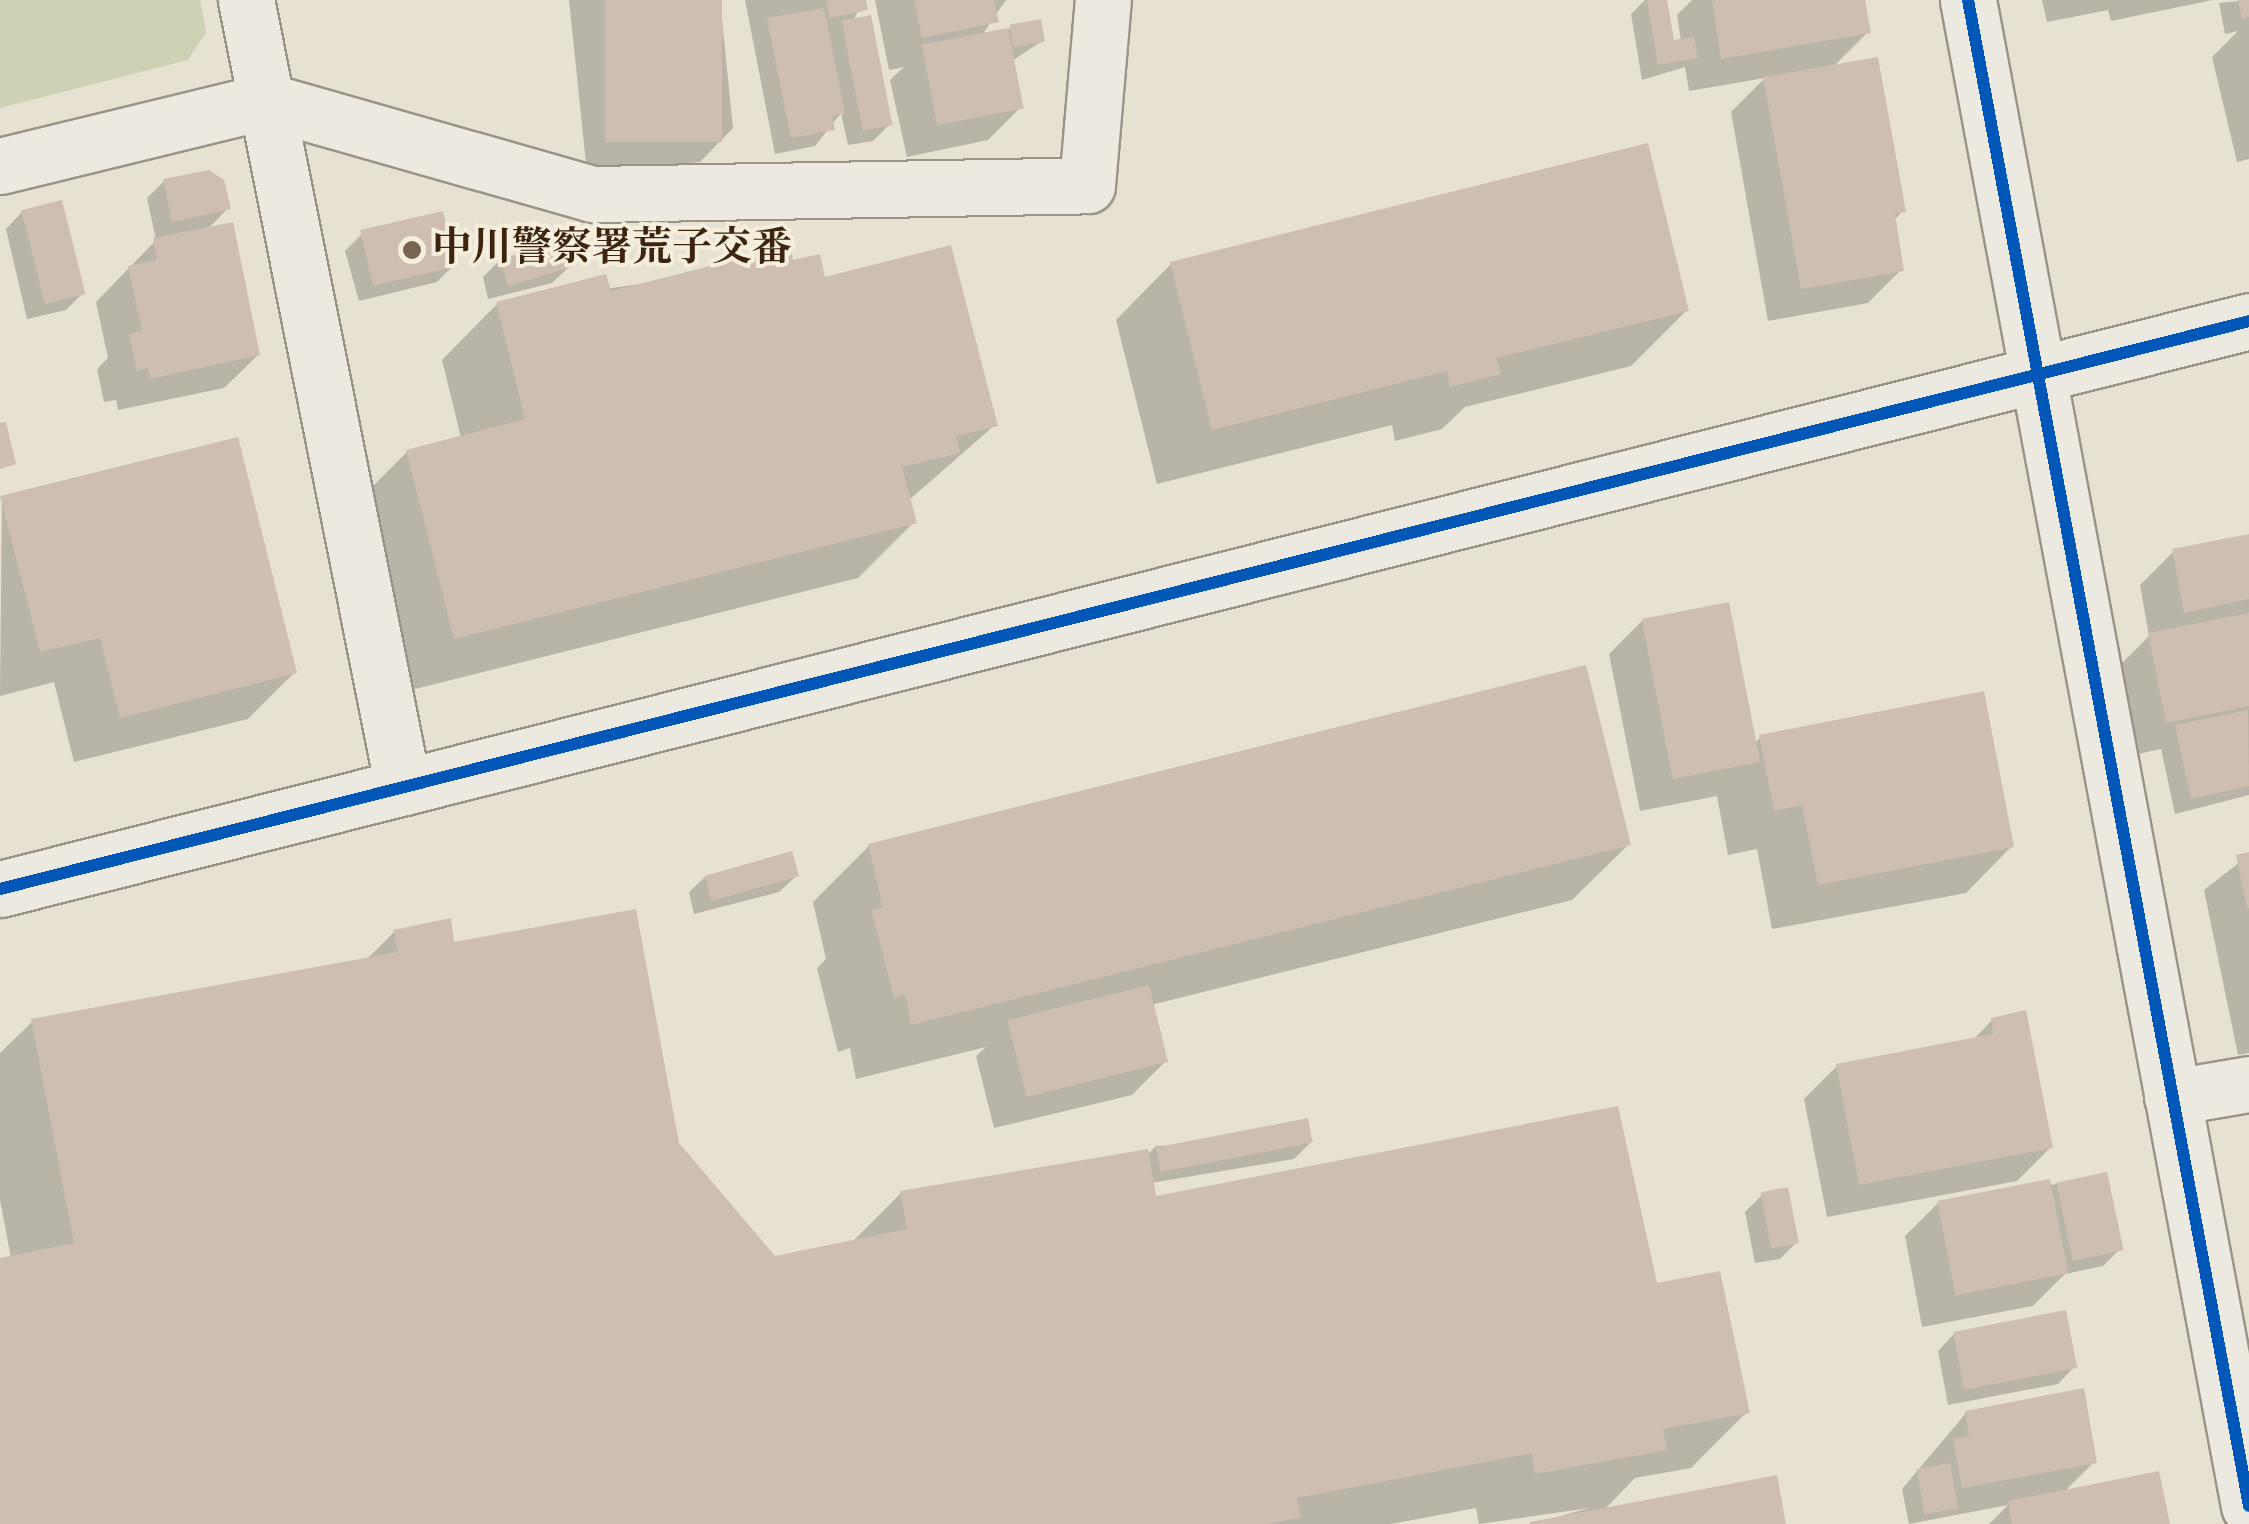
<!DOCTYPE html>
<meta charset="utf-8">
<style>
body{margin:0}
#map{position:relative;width:2249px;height:1524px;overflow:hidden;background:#e7e1d2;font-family:Vollkorn,"Noto Serif JP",serif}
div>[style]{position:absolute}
.green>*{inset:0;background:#ccd2b3}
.shadow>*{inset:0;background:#0003}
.building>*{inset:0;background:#cdbeb1;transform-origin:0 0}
.roads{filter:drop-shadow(2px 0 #9a9388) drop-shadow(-2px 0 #9a9388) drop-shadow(0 2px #9a9388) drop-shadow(0 -2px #9a9388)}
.minor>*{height:55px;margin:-27.5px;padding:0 27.5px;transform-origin:27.5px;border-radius:27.5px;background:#ece9e1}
.cycleway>*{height:12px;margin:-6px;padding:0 6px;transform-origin:6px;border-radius:6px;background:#0057b8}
.dots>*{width:28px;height:28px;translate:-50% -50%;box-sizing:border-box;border:5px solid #f5eedc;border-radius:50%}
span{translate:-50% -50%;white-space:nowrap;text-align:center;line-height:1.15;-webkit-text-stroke:8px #f5eedc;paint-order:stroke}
.poi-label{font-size:40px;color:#3d240e;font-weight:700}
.left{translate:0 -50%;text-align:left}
</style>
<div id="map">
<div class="green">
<i style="clip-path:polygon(0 0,200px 0,206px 32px,188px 60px,0 108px)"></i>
</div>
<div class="shadow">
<i style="clip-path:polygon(569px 0,720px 0,733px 128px,700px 162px,587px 173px)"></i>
<i style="clip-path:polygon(745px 0,864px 0,853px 21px,890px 124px,873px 141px,848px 145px,841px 113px,815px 146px,775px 154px)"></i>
<i style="clip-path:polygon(875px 0,1006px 0,982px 35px,1012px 28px,1042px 41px,1012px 61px,1021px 107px,988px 140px,907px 157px,890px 80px,904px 67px,889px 70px)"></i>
<i style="clip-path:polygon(1645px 0,1665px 0,1672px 42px,1681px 41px,1677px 15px,1692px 0,1862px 0,1868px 32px,1833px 67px,1903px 211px,1893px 221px,1901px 270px,1868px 303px,1768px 321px,1731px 112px,1765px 78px,1689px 91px,1685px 67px,1642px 80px,1631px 14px)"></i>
<i style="clip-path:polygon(2042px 0,2213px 0,2111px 21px,2108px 10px,2047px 22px)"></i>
<i style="clip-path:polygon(2249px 0,2249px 159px,2237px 162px,2212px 57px,2238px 31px,2225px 34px,2219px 3px)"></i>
<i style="clip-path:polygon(164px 181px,228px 208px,207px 230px,258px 355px,224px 388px,118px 410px,116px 400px,104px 402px,97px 369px,108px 358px,96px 302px,156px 240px,147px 198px)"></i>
<i style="clip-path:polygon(22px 212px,83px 293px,66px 310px,27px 319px,6px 229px)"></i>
<i style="clip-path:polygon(362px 234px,454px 265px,437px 282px,359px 301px,345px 251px)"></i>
<i style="clip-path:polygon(500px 260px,569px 267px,552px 283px,488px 299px,483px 277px)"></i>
<i style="clip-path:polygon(791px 263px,995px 425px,909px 500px,914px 522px,858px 578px,399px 693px,351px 508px,407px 452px,461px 438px,442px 360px,497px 304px)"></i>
<i style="clip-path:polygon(1171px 264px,1687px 310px,1631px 366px,1465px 407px,1442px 429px,1395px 441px,1392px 425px,1157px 484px,1116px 320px)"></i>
<i style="clip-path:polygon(2px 499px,294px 673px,248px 719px,74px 762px,54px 682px,0 696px)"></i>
<i style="clip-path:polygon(2249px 536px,2249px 795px,2175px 814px,2161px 749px,2133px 755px,2116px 669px,2149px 636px,2140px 585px,2173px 552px)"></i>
<i style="clip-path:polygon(1642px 621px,1753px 745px,1761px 737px,2012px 846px,1966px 893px,1772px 929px,1757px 849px,1728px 855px,1717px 796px,1640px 811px,1609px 654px)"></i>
<i style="clip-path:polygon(1628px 845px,1572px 900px,1151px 1005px,1165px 1062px,1132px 1095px,994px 1128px,976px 1056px,986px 1047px,856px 1079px,850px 1048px,838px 1052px,817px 968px,826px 959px,813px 902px,869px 846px)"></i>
<i style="clip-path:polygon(2249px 855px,2249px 1053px,2238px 1055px,2204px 890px)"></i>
<i style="clip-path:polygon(706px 876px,796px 876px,779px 892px,694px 914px,689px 892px)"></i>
<i style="clip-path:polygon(394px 932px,452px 945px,677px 1144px,774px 1258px,852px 1242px,901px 1193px,1146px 1156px,1156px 1146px,1311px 1142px,1294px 1159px,1151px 1183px,1154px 1199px,1655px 1286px,1747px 1412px,1691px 1468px,1635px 1478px,1603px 1511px,1783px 1524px,1533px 1524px,1589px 1508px,1479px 1524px,1476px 1508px,1391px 1524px,0 1524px,0 1260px,11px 1258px,0 1200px,0 1053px,33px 1021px,366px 960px)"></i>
<i style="clip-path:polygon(1992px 1020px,2050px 1148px,2017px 1181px,1827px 1217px,1804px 1099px,1837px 1066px,1972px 1041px)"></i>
<i style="clip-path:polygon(2057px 1184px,2120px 1249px,2103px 1266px,2065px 1274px,2033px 1306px,1922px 1327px,1905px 1236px,1938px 1203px)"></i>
<i style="clip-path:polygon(1762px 1195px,1797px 1242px,1780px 1259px,1755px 1263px,1745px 1212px)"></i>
<i style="clip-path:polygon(1954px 1334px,2074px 1367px,2058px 1384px,1948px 1405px,1938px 1351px)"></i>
<i style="clip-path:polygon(1966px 1413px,2094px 1462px,2063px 1493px,2167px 1524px,1989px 1524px,2008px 1505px,1909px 1524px,1902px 1489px)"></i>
</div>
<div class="building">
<i style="left:605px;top:0;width:117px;height:142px"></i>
<i style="clip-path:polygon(826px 0,866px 0,868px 10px,830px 18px)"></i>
<i style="clip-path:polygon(914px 0,994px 0,999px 22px,922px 38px)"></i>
<i style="clip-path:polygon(1647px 0,1667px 0,1674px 40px,1694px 37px,1698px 58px,1658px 65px)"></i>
<i style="clip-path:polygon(1712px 0,1865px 0,1871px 33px,1721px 59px)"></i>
<i style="clip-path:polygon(2238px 0,2249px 0,2249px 17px,2242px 19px)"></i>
<i style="clip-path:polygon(824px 8px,845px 113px,832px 116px,835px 130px,791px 138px,767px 18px)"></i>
<i style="left:871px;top:15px;width:112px;height:30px;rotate:79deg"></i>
<i style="left:1041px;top:19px;width:23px;height:32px;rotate:80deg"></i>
<i style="left:1008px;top:28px;width:82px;height:88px;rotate:79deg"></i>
<i style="clip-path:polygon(1878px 57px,1906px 212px,1895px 214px,1904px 271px,1801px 289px,1763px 77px)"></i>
<i style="clip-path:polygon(1648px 143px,1689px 311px,1496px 358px,1501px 374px,1450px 387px,1447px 371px,1212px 430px,1170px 262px)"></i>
<i style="clip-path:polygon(209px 170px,224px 180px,231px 209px,172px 222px,163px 179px)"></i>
<i style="left:62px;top:200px;width:97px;height:42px;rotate:76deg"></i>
<i style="left:443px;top:211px;width:57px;height:85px;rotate:77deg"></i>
<i style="clip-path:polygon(233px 222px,260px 355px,150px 379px,148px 368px,137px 371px,129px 334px,142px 331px,128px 266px,157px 260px,153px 238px)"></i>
<i style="left:564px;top:240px;width:28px;height:67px;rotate:73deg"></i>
<i style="clip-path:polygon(951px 245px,998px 426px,956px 436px,960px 453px,902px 467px,917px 523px,454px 639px,406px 450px,525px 419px,496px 302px,606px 274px,611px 291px,790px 246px,793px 260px,820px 254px,825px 277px)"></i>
<i style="clip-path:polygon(6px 422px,16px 464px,0 469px,0 423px)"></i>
<i style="clip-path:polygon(238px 437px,297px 673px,120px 718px,100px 638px,40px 652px,0 496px)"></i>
<i style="clip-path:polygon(2249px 534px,2249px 599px,2184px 613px,2172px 549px)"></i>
<i style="left:1729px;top:602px;width:163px;height:89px;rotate:79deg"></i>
<i style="clip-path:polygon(2249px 613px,2249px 706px,2166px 723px,2148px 633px)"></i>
<i style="clip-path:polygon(1586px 665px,1631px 845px,911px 1025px,905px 994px,894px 998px,871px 910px,883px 908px,868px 844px)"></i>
<i style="clip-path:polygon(1984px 691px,2014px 847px,1818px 885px,1802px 805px,1774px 811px,1759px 735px)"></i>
<i style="clip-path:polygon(2248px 710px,2249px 786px,2191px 799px,2175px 725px)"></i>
<i style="left:792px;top:851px;width:26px;height:91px;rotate:74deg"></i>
<i style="clip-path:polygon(2249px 852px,2249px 908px,2247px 908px,2236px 855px)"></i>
<i style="clip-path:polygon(636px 909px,679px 1143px,775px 1256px,907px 1229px,900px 1191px,1148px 1149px,1156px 1196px,1618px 1106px,1657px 1283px,1720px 1271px,1750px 1413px,1663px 1429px,1667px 1450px,1535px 1474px,1532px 1453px,1297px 1498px,1301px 1517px,1267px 1524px,0 1524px,0 1258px,74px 1243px,31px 1019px,398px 952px,393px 930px,451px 918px,454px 942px)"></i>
<i style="left:1149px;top:985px;width:79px;height:146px;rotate:76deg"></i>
<i style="clip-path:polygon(2026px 1010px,2053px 1148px,1859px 1185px,1836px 1064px,1993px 1034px,1991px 1018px)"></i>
<i style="left:1308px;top:1118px;width:25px;height:155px;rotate:79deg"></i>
<i style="left:2107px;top:1172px;width:80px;height:52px;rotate:78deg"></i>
<i style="left:2050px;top:1179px;width:96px;height:115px;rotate:79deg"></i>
<i style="left:1788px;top:1187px;width:57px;height:28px;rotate:79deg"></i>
<i style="left:2066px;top:1310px;width:59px;height:115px;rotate:79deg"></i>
<i style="clip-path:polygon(2084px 1388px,2097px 1463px,1962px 1488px,1953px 1438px,1969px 1436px,1965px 1411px)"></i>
<i style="left:1950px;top:1463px;width:46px;height:34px;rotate:80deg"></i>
<i style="clip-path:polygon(2159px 1471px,2170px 1524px,2012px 1524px,2008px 1501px)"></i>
<i style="clip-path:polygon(1777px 1475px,1786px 1524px,1530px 1524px,1530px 1522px)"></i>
</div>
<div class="roads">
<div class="minor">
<i style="left:246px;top:0;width:803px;rotate:78.72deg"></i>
<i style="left:1968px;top:0;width:1532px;rotate:79.43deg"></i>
<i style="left:0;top:166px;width:274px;rotate:-13.7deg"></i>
<i style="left:266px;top:101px;width:340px;rotate:15.9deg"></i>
<i style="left:593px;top:194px;width:494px;rotate:-1deg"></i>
<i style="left:1087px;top:185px;width:186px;rotate:-85.1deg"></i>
<i style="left:0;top:889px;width:2320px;rotate:-14.17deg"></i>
<i style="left:2172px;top:1097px;width:78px;rotate:-9.6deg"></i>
</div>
</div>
<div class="cycleway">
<i style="left:1968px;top:0;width:1532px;rotate:79.43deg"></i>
<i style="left:0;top:889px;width:2320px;rotate:-14.17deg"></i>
</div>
<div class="dots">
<i style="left:412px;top:250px;background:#786653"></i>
</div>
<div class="poi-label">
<span class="left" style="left:432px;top:250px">中川警察署荒子交番</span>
</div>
</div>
